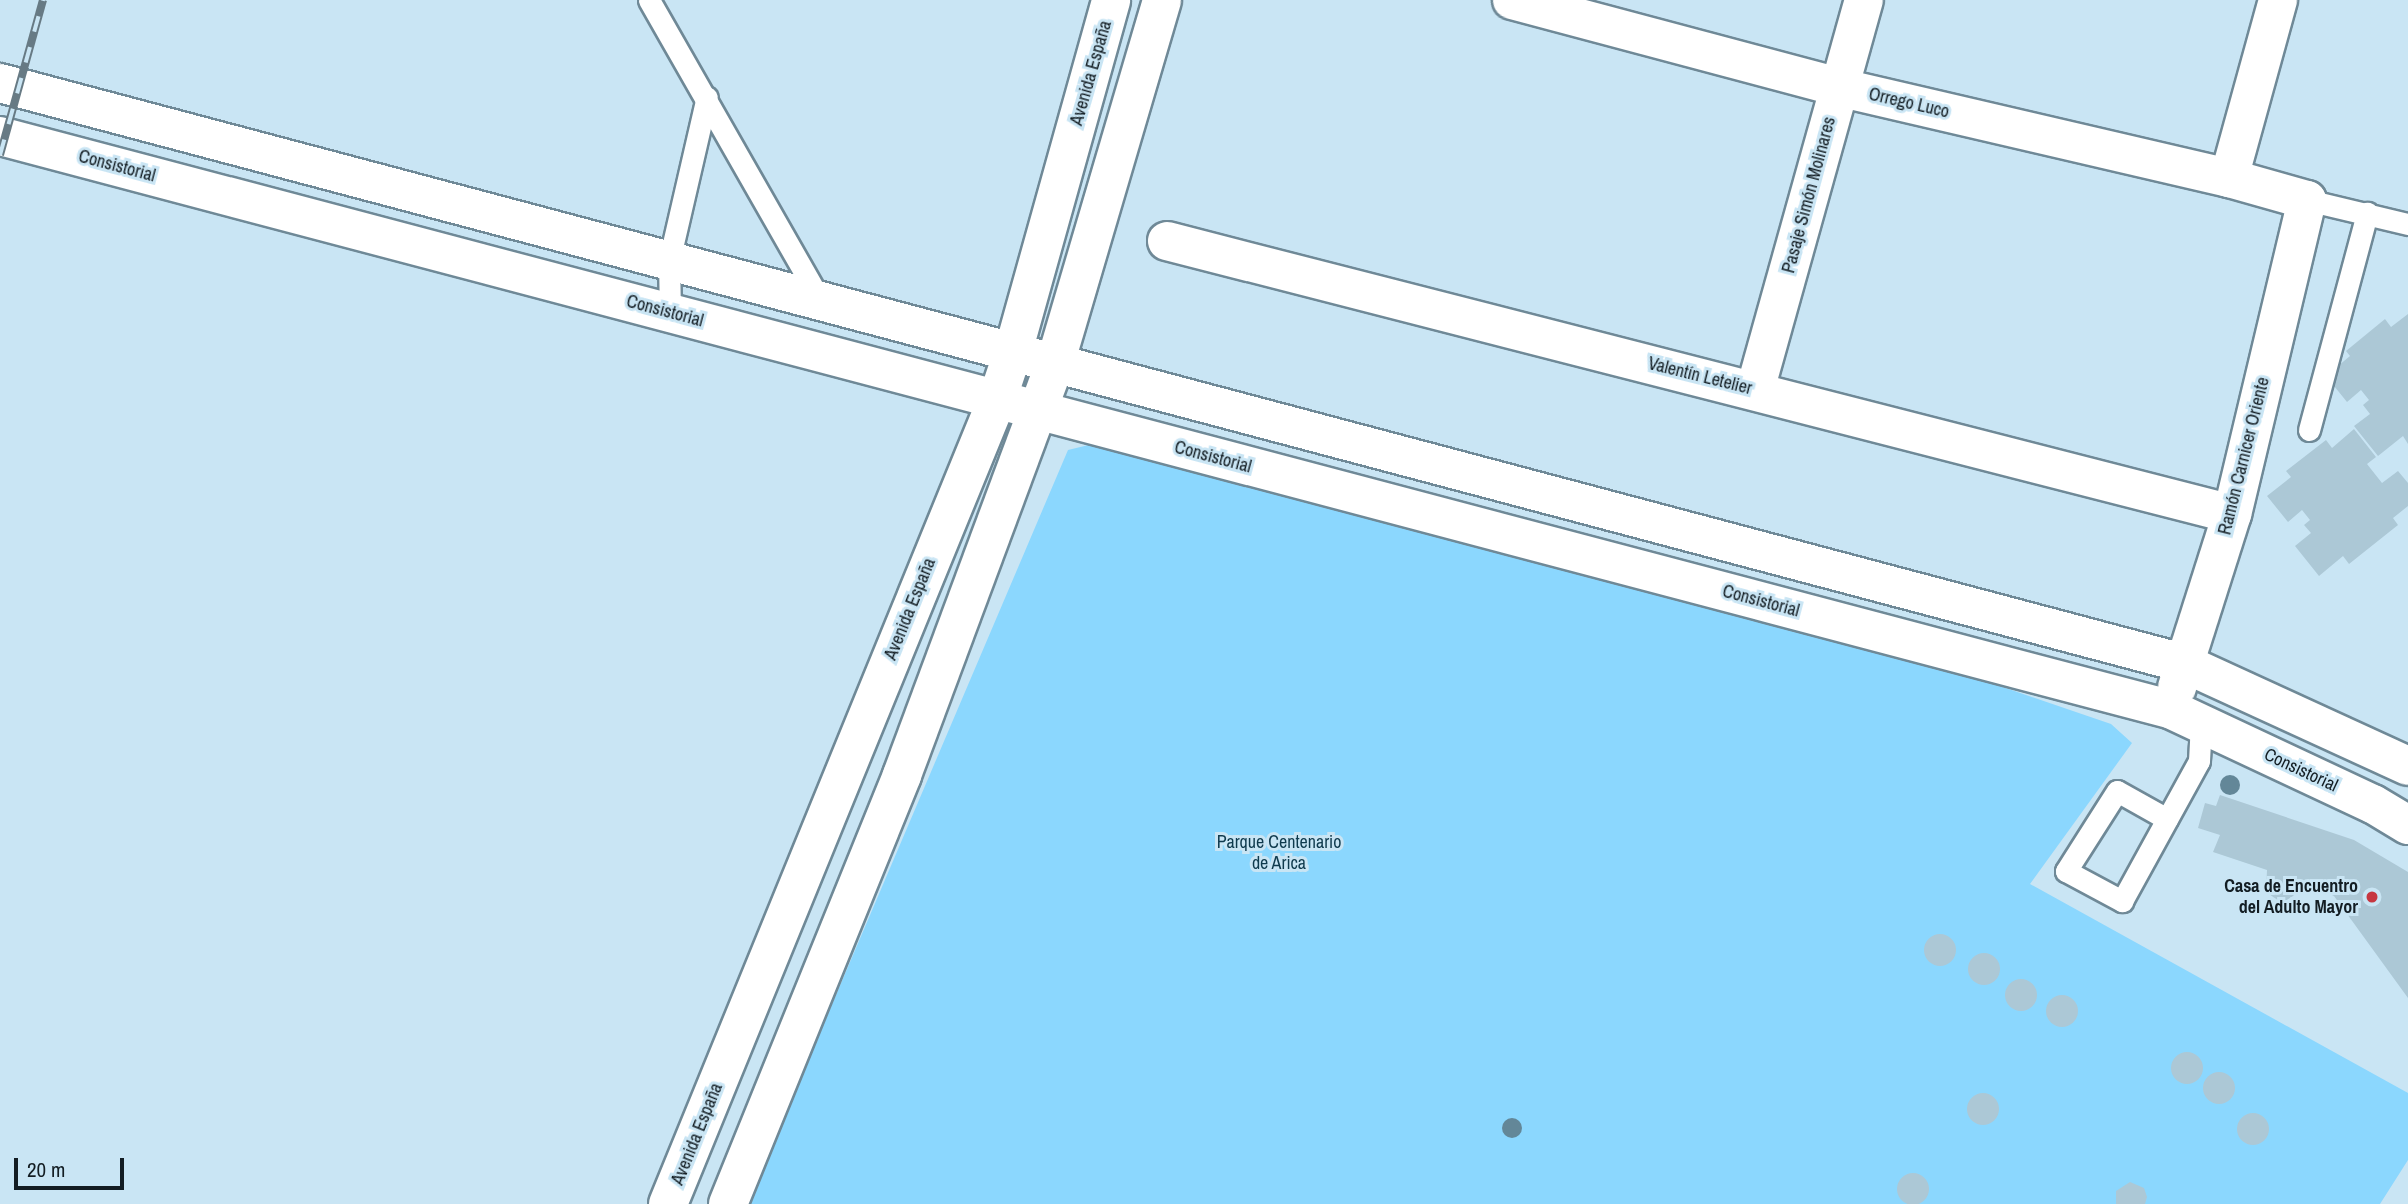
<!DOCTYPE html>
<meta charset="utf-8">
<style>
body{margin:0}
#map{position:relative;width:2408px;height:1204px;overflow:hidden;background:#c9e5f4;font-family:"Archivo Narrow",sans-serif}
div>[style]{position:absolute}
.green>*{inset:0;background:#8bd7fe}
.building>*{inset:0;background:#acc8d6}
.round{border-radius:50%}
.roads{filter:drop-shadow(2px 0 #6f8997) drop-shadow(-2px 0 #6f8997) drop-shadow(0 2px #6f8997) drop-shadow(0 -2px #6f8997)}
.service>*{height:21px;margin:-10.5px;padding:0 10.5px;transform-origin:10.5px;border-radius:10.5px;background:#fff}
.minor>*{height:38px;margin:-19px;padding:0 19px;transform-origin:19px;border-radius:19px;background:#fff}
.tertiary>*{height:38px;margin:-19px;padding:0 19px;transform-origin:19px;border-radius:19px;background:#fff}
.rail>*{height:8px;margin-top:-4px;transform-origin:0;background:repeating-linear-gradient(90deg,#c9e5f4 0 16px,#677a84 0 32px);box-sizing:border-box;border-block:2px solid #677a84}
.trees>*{width:20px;height:20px;margin:-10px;border-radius:50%;background:#638798}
.dots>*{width:19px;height:19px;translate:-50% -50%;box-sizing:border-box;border:4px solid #c9e5f4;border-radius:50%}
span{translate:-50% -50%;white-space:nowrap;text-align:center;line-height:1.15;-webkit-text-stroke:6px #c9e5f4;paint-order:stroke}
.street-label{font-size:18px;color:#131d23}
.park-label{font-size:18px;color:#0f3a4d}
.poi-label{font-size:18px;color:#131d23;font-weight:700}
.right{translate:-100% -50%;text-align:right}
.scale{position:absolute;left:14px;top:1158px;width:110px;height:32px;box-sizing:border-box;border:4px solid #131d23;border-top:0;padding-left:9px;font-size:21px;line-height:24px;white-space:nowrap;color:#131d23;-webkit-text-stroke:5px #c9e5f4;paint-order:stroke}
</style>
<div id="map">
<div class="green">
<i style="clip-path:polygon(1101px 442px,2000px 686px,2111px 724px,2132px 743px,2030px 884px,2408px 1093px,2408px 1160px,2380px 1204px,747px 1204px,1068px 450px)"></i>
</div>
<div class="building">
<i style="clip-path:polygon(2408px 314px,2408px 444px,2403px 436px,2378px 456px,2354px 426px,2370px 414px,2363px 405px,2369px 400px,2361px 390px,2347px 402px,2326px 376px,2350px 356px,2346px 351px,2385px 319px,2391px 327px)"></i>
<i style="clip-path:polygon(2354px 429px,2376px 457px,2367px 464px,2382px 483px,2398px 471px,2408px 483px,2408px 506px,2393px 518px,2398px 525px,2349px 564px,2343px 556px,2319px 576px,2295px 546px,2311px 533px,2304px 525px,2310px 520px,2302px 510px,2288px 522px,2267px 496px,2291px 477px,2286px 471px,2326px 440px,2332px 448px)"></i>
<i style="clip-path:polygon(2220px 795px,2354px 840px,2408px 872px,2408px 998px,2334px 896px,2306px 882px,2293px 896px,2282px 903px,2266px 892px,2267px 870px,2213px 852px,2220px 835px,2198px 828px,2205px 803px,2216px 806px)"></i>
<i class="round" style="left:1924px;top:934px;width:32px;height:32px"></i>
<i class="round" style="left:1968px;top:953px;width:32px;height:32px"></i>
<i class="round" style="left:2005px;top:979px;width:32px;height:32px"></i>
<i class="round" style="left:2046px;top:995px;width:32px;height:32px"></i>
<i class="round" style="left:2171px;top:1052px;width:32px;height:32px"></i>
<i class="round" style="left:2203px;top:1072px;width:32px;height:32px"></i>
<i class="round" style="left:1967px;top:1093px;width:32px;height:32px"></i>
<i class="round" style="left:2237px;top:1113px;width:32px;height:32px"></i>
<i class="round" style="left:1897px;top:1173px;width:32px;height:32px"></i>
<i style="clip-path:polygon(2130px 1182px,2144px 1188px,2147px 1197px,2145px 1204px,2116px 1204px,2116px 1191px)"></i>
</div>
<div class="roads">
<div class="service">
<i style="left:649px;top:0;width:347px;rotate:60.3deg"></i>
<i style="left:2307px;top:200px;width:104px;rotate:13.4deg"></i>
<i style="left:670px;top:313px;width:52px;rotate:-91.1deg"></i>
<i style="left:669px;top:261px;width:168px;rotate:-77deg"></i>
<i style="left:2309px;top:430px;width:225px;rotate:-75deg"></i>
<i style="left:2167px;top:819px;width:57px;rotate:-150.8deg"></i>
<i style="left:2117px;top:791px;width:95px;rotate:122.5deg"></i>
<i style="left:2066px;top:871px;width:64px;rotate:28.2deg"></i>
<i style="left:2122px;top:901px;width:160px;rotate:-61.2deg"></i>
<i style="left:2199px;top:761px;width:38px;rotate:-87deg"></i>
</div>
<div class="minor">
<i style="left:1512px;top:0;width:337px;rotate:14.9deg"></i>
<i style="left:1838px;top:87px;width:401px;rotate:13.1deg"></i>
<i style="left:2229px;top:178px;width:81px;rotate:15.8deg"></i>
<i style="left:2307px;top:200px;width:323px;rotate:103.4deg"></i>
<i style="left:2232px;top:514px;width:182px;rotate:107.6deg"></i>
<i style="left:0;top:83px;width:2259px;rotate:14.88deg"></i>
<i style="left:2183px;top:663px;width:247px;rotate:24.6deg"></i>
<i style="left:0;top:136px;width:2247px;rotate:14.8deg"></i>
<i style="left:2172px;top:710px;width:222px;rotate:25.1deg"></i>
<i style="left:2373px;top:804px;width:41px;rotate:31deg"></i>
<i style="left:2229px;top:178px;width:185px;rotate:-74.6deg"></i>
<i style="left:1167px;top:241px;width:1099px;rotate:14.38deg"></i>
<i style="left:1755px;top:390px;width:405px;rotate:-74.4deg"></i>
</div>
<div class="tertiary">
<i style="left:668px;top:1204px;width:869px;rotate:-67.75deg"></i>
<i style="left:997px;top:400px;width:51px;rotate:-71.6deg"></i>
<i style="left:1013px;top:352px;width:365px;rotate:-74.4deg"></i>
<i style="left:728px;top:1204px;width:463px;rotate:-67.9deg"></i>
<i style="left:902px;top:775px;width:439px;rotate:-69.6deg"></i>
<i style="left:1055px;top:364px;width:379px;rotate:-73.6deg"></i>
</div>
</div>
<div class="rail">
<i style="left:0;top:155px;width:161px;rotate:-74.5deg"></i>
</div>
<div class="trees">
<i style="left:2230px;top:785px"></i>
<i style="left:1512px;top:1128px"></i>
</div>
<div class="dots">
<i style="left:2372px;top:897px;background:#c63741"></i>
</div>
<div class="street-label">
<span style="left:1091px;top:73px;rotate:-74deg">Avenida España</span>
<span style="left:1909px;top:103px;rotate:13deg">Orrego Luco</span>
<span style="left:117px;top:166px;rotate:15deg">Consistorial</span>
<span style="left:1809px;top:195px;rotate:-75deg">Pasaje Simón Molinares</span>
<span style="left:665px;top:311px;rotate:15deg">Consistorial</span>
<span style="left:1700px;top:376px;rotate:14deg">Valentín Letelier</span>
<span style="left:2244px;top:456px;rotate:-76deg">Ramón Carnicer Oriente</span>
<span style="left:1213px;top:457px;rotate:15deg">Consistorial</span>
<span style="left:1761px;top:601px;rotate:15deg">Consistorial</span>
<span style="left:910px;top:609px;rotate:-68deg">Avenida España</span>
<span style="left:2301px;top:770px;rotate:25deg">Consistorial</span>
<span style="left:697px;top:1134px;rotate:-68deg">Avenida España</span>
</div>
<div class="park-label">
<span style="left:1279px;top:853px">Parque Centenario<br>de Arica</span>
</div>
<div class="poi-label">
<span class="right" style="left:2358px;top:897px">Casa de Encuentro<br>del Adulto Mayor</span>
</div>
<div class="scale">20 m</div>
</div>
